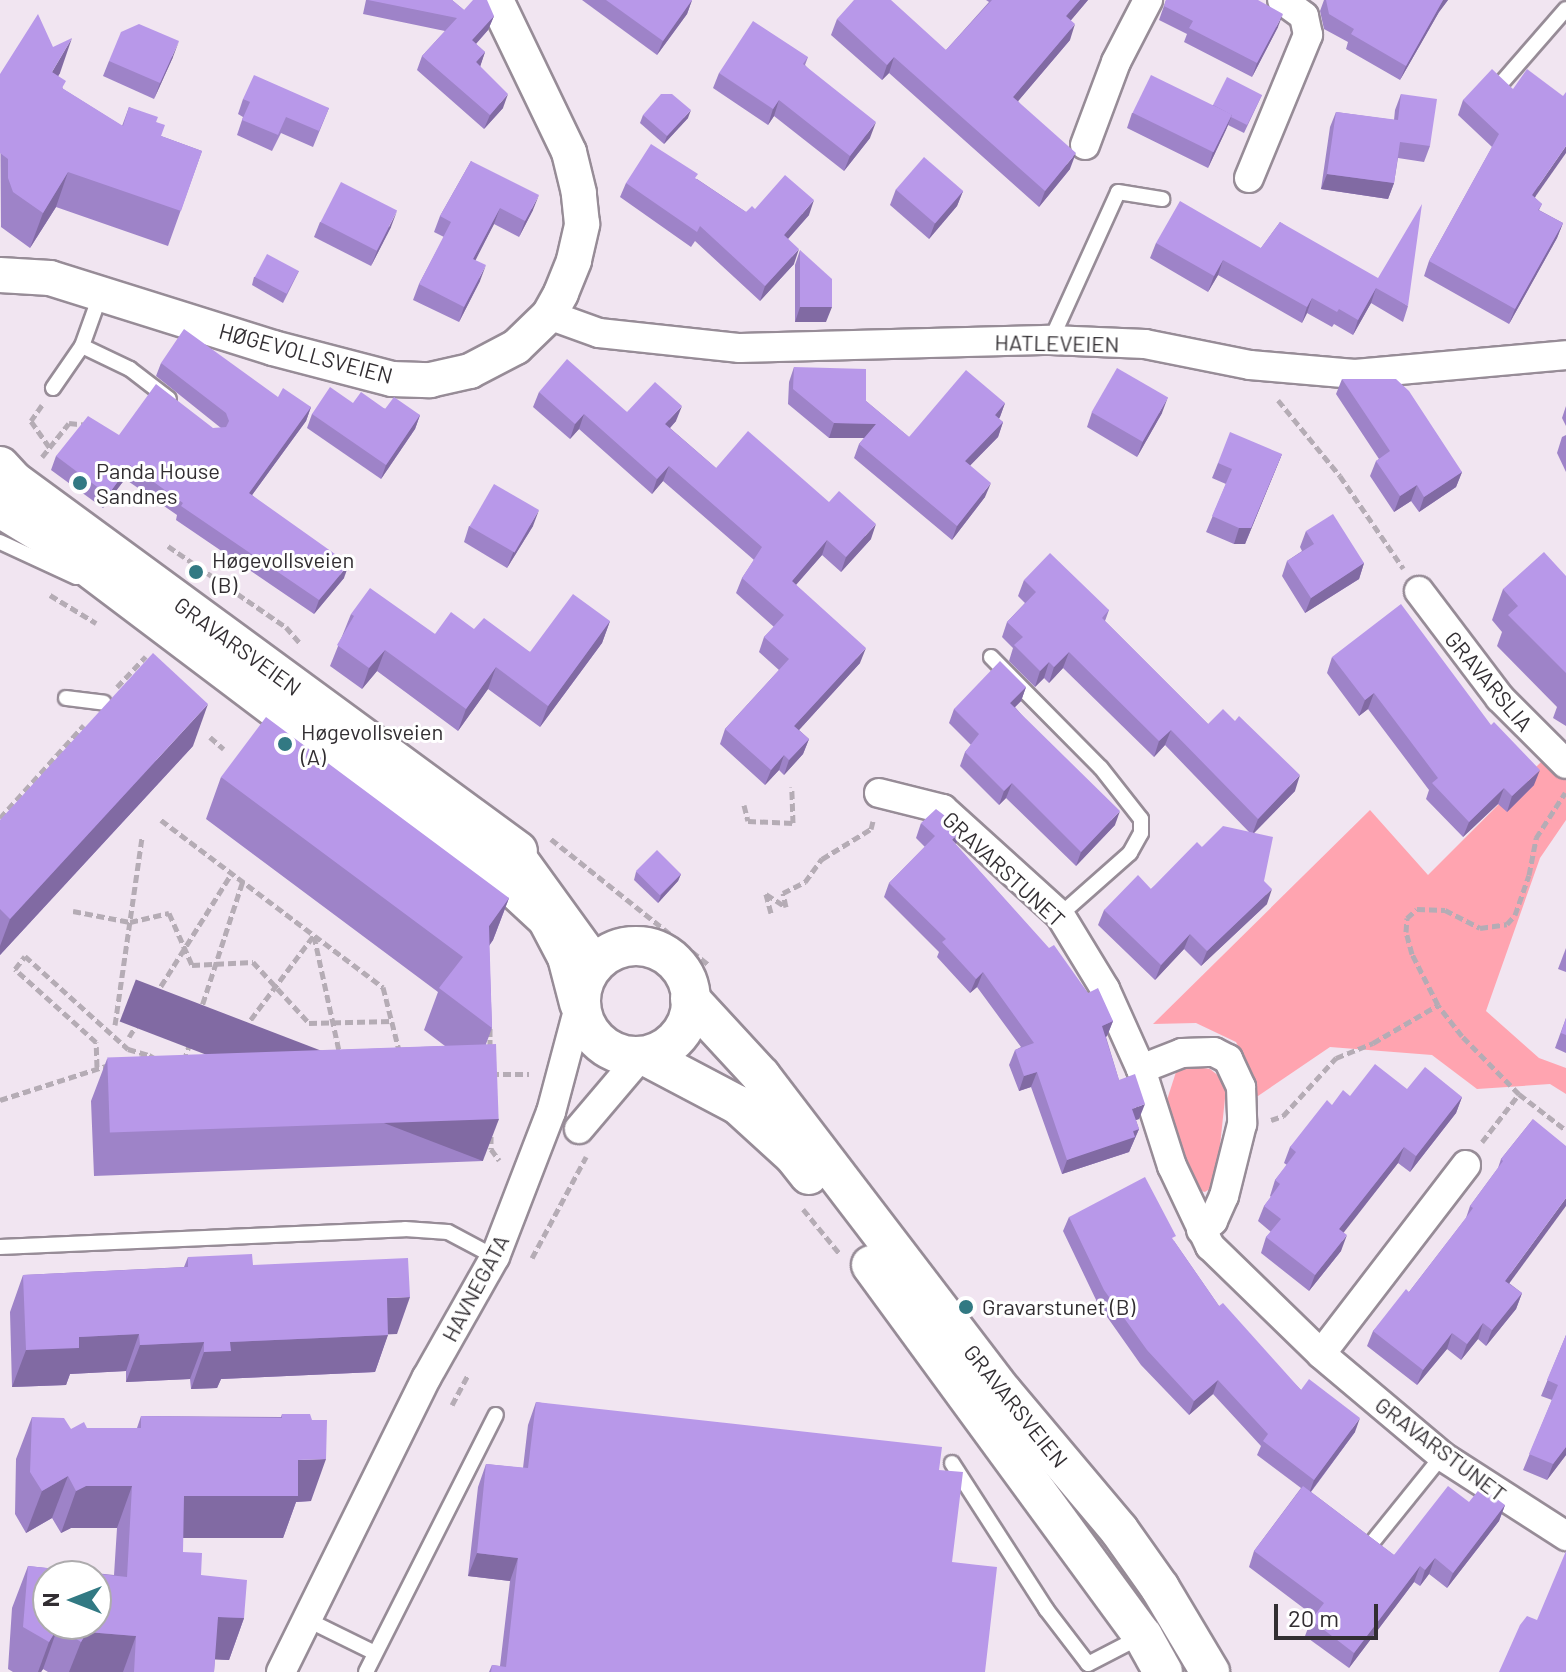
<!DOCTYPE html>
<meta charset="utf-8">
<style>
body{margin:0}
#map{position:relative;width:1566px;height:1672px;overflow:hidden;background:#f1e5f1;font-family:Barlow,sans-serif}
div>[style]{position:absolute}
.green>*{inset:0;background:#ffa4b0}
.path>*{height:5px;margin-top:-2.5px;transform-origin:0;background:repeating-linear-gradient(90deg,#b5acb5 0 8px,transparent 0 12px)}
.roads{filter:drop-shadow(2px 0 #978c97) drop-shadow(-2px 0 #978c97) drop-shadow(0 2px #978c97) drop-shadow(0 -2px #978c97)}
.service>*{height:14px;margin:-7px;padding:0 7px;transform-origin:7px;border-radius:7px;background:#fff}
.minor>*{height:28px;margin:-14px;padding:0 14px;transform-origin:14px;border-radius:14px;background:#fff}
.tertiary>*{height:34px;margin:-17px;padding:0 17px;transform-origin:17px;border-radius:17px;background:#fff}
.secondary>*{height:38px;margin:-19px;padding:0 19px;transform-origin:19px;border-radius:19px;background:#fff}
.secondary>.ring{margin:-19px;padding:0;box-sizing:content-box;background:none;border:38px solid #fff;border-radius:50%}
.wall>*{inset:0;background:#9e83c8}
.shaded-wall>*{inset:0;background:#816aa3;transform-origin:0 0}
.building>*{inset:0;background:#b898e9;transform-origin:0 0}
.dots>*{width:22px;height:22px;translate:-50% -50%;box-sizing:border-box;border:4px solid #fff;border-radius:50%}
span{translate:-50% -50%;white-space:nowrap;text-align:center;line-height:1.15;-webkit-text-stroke:6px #fff;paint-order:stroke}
.street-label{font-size:22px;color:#322e32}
.poi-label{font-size:22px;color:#322e32}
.left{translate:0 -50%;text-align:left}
.north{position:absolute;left:32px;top:1560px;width:80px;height:80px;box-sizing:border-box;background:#fff;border:2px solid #adabad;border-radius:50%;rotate:270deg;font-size:22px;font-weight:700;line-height:32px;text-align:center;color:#322e32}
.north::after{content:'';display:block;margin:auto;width:28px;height:36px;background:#327983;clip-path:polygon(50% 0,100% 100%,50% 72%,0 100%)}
.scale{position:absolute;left:1274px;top:1604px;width:104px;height:36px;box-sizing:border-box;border:4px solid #322e32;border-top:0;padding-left:10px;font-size:24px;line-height:28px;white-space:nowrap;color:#322e32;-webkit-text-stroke:6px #fff;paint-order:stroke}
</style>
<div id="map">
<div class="green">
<i style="clip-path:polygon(1541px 762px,1566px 780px,1566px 820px,1540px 858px,1486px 1011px,1539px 1058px,1566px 1068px,1566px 1094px,1550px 1084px,1477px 1089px,1432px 1055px,1330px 1047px,1258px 1096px,1245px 1093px,1245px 1060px,1236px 1042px,1196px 1023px,1153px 1024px,1370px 810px,1428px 875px)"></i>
<i style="clip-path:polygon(1191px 1066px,1210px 1069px,1220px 1077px,1226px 1089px,1217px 1174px,1214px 1186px,1205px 1192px,1194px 1189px,1165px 1106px,1176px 1072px)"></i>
</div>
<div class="path">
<i style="left:1278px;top:400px;width:98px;rotate:50.8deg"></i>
<i style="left:1340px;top:476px;width:112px;rotate:55.6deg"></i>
<i style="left:42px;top:405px;width:19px;rotate:125deg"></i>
<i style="left:31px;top:421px;width:33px;rotate:55deg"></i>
<i style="left:42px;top:457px;width:43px;rotate:-51.5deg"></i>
<i style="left:69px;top:423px;width:19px;rotate:6deg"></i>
<i style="left:168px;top:546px;width:143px;rotate:34.5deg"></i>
<i style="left:286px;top:627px;width:23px;rotate:49deg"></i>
<i style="left:50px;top:595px;width:54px;rotate:31.3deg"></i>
<i style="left:117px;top:687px;width:42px;rotate:-46.9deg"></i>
<i style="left:210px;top:737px;width:18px;rotate:41deg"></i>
<i style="left:744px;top:805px;width:16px;rotate:76deg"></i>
<i style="left:748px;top:821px;width:45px;rotate:2.5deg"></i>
<i style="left:793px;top:823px;width:36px;rotate:-92deg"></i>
<i style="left:0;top:818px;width:125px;rotate:-47.9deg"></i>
<i style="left:161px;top:820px;width:278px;rotate:37deg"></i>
<i style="left:383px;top:987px;width:69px;rotate:75.8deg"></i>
<i style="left:551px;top:839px;width:202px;rotate:38.6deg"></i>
<i style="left:73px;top:911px;width:58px;rotate:10.9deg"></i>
<i style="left:130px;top:922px;width:40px;rotate:-13deg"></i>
<i style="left:169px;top:913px;width:57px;rotate:66.1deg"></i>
<i style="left:192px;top:965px;width:61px;rotate:-2.8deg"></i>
<i style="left:253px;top:962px;width:83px;rotate:47.4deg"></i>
<i style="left:309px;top:1023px;width:83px;rotate:-1.4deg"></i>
<i style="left:771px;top:913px;width:20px;rotate:-105deg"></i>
<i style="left:766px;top:894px;width:24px;rotate:33deg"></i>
<i style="left:786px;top:907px;width:14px;rotate:-102deg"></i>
<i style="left:783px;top:893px;width:25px;rotate:-27deg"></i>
<i style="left:805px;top:882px;width:29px;rotate:-54deg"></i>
<i style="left:822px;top:859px;width:57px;rotate:-31.5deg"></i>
<i style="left:871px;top:829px;width:8px;rotate:-76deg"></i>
<i style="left:314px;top:936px;width:122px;rotate:77.7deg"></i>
<i style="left:115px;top:1025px;width:189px;rotate:-81.8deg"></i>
<i style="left:490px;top:1028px;width:22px;rotate:90deg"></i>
<i style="left:129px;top:1037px;width:194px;rotate:-57.9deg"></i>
<i style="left:222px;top:1058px;width:154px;rotate:-53.2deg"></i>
<i style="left:139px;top:1059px;width:11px;rotate:-22deg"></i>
<i style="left:149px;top:1055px;width:12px;rotate:31deg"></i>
<i style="left:184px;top:1061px;width:189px;rotate:-71.9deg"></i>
<i style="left:97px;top:1067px;width:25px;rotate:-92deg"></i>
<i style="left:96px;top:1042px;width:109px;rotate:-138deg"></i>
<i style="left:15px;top:969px;width:16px;rotate:-52deg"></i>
<i style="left:25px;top:956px;width:139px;rotate:42.1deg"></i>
<i style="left:128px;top:1049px;width:22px;rotate:16deg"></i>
<i style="left:491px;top:1074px;width:38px"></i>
<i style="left:1519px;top:1094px;width:59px;rotate:37.5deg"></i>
<i style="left:0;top:1100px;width:114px;rotate:-17.8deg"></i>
<i style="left:1271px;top:1120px;width:13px;rotate:-18deg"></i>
<i style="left:1283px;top:1116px;width:79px;rotate:-47.6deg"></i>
<i style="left:1336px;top:1058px;width:40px;rotate:-22deg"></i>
<i style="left:1373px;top:1043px;width:75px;rotate:-30.3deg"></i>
<i style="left:491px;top:1136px;width:13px;rotate:90deg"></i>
<i style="left:491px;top:1149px;width:14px;rotate:54deg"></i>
<i style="left:1482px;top:1142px;width:61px;rotate:-52.4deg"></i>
<i style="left:1519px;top:1094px;width:81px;rotate:-134.5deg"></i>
<i style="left:1462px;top:1036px;width:39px;rotate:-128deg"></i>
<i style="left:1438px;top:1005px;width:57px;rotate:-117deg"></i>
<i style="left:1412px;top:954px;width:23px;rotate:-105deg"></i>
<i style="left:1406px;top:932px;width:14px;rotate:-86deg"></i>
<i style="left:1407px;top:918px;width:13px;rotate:-42deg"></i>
<i style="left:1417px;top:909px;width:28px;rotate:2deg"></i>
<i style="left:1445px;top:910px;width:39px;rotate:27deg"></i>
<i style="left:1480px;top:928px;width:27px;rotate:-8deg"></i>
<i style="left:1507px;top:924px;width:12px;rotate:-48deg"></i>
<i style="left:1515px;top:915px;width:42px;rotate:-70.7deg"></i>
<i style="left:1529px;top:875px;width:38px;rotate:-79deg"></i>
<i style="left:1536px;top:838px;width:54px;rotate:-57.2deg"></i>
<i style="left:803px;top:1209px;width:58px;rotate:50.6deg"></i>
<i style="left:532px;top:1258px;width:115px;rotate:-61.9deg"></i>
<i style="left:452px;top:1405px;width:34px;rotate:-62deg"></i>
</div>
<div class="roads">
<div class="service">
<i style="left:1504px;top:80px;width:94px;rotate:-48.9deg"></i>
<i style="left:101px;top:293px;width:56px;rotate:109.7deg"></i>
<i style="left:82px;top:346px;width:53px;rotate:25.6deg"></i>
<i style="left:130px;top:369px;width:49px;rotate:37.6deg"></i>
<i style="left:1051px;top:340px;width:162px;rotate:-65.6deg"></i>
<i style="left:1118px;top:192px;width:45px;rotate:9deg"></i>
<i style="left:53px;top:388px;width:51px;rotate:-55.4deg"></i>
<i style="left:0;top:542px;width:84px;rotate:24.7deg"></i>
<i style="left:991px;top:657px;width:156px;rotate:45.3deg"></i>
<i style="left:1101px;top:768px;width:65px;rotate:51.9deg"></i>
<i style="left:1141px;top:819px;width:14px;rotate:90deg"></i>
<i style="left:1141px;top:833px;width:23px;rotate:119deg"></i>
<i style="left:1130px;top:853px;width:94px;rotate:138.5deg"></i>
<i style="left:66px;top:698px;width:38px;rotate:7deg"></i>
<i style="left:0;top:1247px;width:405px;rotate:-2.5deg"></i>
<i style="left:405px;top:1229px;width:43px;rotate:4deg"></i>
<i style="left:448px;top:1232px;width:53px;rotate:28deg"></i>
<i style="left:952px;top:1463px;width:174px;rotate:57.2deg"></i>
<i style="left:1046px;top:1609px;width:69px;rotate:52.6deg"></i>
<i style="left:1088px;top:1664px;width:61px;rotate:-27.4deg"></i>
<i style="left:1371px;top:1544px;width:113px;rotate:-51.1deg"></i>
<i style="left:306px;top:1619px;width:75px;rotate:26.2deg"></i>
<i style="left:366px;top:1672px;width:288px;rotate:-63.2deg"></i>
</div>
<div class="minor">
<i style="left:1085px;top:145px;width:89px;rotate:-69.5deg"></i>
<i style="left:1116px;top:62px;width:70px;rotate:-62.7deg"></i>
<i style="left:1249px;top:178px;width:155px;rotate:-67.6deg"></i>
<i style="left:1308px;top:35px;width:19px;rotate:-102deg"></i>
<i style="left:1304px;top:16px;width:27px;rotate:-144deg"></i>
<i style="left:549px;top:315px;width:53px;rotate:19.8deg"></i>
<i style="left:599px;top:333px;width:142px;rotate:6.1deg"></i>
<i style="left:740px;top:348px;width:311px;rotate:-1.5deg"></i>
<i style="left:1051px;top:340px;width:94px;rotate:2.4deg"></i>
<i style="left:1145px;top:344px;width:107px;rotate:11.3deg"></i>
<i style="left:1250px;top:365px;width:105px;rotate:4.9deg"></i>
<i style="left:1355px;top:374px;width:212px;rotate:-5.1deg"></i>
<i style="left:1419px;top:591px;width:134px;rotate:52.9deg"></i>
<i style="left:1500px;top:698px;width:93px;rotate:45deg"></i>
<i style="left:879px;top:793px;width:66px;rotate:14deg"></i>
<i style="left:943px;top:809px;width:158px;rotate:42.2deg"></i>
<i style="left:1060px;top:915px;width:87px;rotate:58.7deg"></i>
<i style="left:1105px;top:989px;width:88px;rotate:65.8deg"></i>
<i style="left:1141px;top:1069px;width:102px;rotate:72.3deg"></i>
<i style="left:1172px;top:1166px;width:89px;rotate:64.6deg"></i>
<i style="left:1210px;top:1246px;width:155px;rotate:44.2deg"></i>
<i style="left:1141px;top:1069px;width:44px;rotate:-21.3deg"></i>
<i style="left:1182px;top:1053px;width:32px;rotate:-2deg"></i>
<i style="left:1214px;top:1052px;width:16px;rotate:27deg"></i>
<i style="left:1228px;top:1059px;width:31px;rotate:65deg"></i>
<i style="left:1241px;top:1087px;width:37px;rotate:88deg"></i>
<i style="left:1242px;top:1124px;width:74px;rotate:104deg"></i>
<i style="left:1224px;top:1196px;width:27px;rotate:114deg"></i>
<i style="left:1213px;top:1221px;width:15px;rotate:143deg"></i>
<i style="left:579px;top:1129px;width:96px;rotate:-49.7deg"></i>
<i style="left:1466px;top:1165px;width:238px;rotate:127.5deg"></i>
<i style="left:1321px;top:1354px;width:158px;rotate:40.1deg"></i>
<i style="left:1442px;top:1456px;width:148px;rotate:32.8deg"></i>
<i style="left:281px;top:1672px;width:329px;rotate:-63.7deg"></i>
<i style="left:427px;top:1377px;width:138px;rotate:-60.5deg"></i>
<i style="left:495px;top:1257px;width:155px;rotate:-68.9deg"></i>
<i style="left:551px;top:1112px;width:109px;rotate:-75.1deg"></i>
<i style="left:579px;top:1007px;width:62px;rotate:-83.6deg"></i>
<i style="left:586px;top:945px;width:116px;rotate:-125.9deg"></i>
</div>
<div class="tertiary">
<i style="left:0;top:275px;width:50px;rotate:3.4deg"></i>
<i style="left:50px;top:278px;width:234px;rotate:17.4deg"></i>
<i style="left:273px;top:348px;width:123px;rotate:14.6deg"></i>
<i style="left:392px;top:379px;width:38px;rotate:2deg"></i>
<i style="left:430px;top:380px;width:41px;rotate:-12.7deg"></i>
<i style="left:470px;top:371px;width:52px;rotate:-27.6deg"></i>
<i style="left:516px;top:347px;width:46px;rotate:-44.1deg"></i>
<i style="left:549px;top:315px;width:25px;rotate:-61deg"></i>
<i style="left:561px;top:293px;width:35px;rotate:-68deg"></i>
<i style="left:574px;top:260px;width:37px;rotate:-77deg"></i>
<i style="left:582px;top:224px;width:31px;rotate:-96deg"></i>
<i style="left:579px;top:193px;width:42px;rotate:-103.7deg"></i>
<i style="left:569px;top:152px;width:169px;rotate:-115.7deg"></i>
</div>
<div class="secondary">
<i style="left:0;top:466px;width:21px;rotate:47deg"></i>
<i style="left:14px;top:481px;width:625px;rotate:36.28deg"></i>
<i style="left:0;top:508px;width:60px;rotate:31.3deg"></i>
<i style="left:51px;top:539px;width:584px;rotate:37.07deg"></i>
<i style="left:517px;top:891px;width:41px;rotate:43deg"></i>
<i style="left:547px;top:919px;width:43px;rotate:62.2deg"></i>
<i style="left:567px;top:957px;width:48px;rotate:75.4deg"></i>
<i class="ring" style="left:581px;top:946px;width:72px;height:72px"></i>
<i style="left:690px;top:999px;width:105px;rotate:47.3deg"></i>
<i style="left:761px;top:1076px;width:397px;rotate:52.6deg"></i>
<i style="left:1002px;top:1391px;width:182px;rotate:49.9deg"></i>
<i style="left:1119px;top:1530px;width:71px;rotate:54.7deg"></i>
<i style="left:1160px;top:1588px;width:98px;rotate:59.2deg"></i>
<i style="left:645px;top:1056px;width:105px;rotate:27.8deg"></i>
<i style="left:738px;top:1105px;width:76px;rotate:42.3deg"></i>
<i style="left:794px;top:1156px;width:24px;rotate:52deg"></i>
<i style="left:871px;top:1265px;width:460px;rotate:53.8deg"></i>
<i style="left:1143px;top:1636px;width:41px;rotate:60.9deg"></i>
</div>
</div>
<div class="wall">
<i style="clip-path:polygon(366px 0,452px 0,464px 10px,494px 16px,488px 30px,476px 44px,485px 52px,480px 66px,503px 108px,484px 129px,417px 70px,422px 56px,445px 31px,363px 14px)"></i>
<i style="clip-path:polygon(582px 0,692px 0,687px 14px,657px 55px)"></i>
<i style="clip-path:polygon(986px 0,1088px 0,1071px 20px,1070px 40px,1018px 101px,1070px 169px,1039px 207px,889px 73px,882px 80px,831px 35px,837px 19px,946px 50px,989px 2px)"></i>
<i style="clip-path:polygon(1166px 0,1278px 27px,1252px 77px,1184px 42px,1187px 34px,1159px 20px)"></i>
<i style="clip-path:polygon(1324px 0,1448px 0,1439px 12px,1400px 80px,1346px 49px,1348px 42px,1324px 29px,1320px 11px)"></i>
<i style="clip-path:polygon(173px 57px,154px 99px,103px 76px,109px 61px)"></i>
<i style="clip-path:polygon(808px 57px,805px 65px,870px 138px,844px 171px,774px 116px,768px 125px,713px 88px,719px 73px)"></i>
<i style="clip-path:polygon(60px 73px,58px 76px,63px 89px,122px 126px,129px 107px,156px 122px,161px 136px,202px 151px,168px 246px,56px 207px,30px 248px,1px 227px,0 74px)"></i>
<i style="clip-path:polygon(1513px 89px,1563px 96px,1535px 198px,1542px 204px,1539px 210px,1563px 223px,1557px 238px,1509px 324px,1424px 276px,1429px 261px,1492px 147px,1458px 115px,1463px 100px)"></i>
<i style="clip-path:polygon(1401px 94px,1430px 146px,1424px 162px,1398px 158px,1394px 183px,1388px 199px,1321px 189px,1330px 127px,1336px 112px,1394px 120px,1395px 110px)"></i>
<i style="clip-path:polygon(1262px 95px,1244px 133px,1228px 125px,1208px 168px,1127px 128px,1132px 113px,1213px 105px)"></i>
<i style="clip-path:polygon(243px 99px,329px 108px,313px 147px,281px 133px,272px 151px,237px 135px,243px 117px,238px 114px)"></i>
<i style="clip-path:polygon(643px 115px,688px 118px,664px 144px,640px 123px)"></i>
<i style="clip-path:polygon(471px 161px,533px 210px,519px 237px,494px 224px,475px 260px,480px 281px,459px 322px,413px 300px,419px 284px,444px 237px,434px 232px,440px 216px)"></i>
<i style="clip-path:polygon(697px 179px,746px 212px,755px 209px,809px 215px,788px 239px,794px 264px,760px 301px,695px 241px,691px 247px,620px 197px,626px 183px)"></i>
<i style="clip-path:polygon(896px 189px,963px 191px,957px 206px,929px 239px,890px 205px)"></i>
<i style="clip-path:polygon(320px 222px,391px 227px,371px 266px,314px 237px)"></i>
<i style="clip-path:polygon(1280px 222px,1408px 306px,1403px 322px,1371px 303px,1353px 335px,1334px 324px,1332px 327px,1307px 313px,1302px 323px,1218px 275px,1208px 292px,1150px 258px,1156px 243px,1261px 248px)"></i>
<i style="clip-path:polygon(800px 250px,826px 322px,795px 322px,795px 265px)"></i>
<i style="clip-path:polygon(299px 271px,283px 303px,252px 285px,254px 277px)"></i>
<i style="clip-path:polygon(161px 363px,311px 407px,306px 421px,252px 495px,344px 578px,314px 614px,176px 520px,177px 515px,125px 479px,103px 508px,51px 470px,56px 456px,119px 435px,221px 428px,156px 376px)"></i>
<i style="clip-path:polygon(794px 367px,866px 401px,909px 437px,1005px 403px,999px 419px,1003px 422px,998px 437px,970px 465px,985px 497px,952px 540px,854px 458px,859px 444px,864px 438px,829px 438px,788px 404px,789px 382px)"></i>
<i style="clip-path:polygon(1342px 379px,1462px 472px,1456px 487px,1419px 512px,1411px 501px,1394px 512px,1370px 476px,1376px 461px,1379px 459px,1336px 394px)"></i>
<i style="clip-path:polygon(539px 392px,627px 412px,676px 421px,670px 428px,716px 468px,871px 539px,841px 572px,822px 555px,796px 585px,860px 663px,799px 730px,809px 739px,803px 754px,784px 775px,779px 770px,765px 785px,720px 744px,725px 729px,779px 670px,759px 652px,764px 637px,774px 627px,736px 593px,742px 578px,754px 560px,663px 481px,652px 494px,579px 429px,570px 439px,533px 407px)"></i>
<i style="clip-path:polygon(353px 403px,420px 415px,415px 429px,381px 479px,307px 428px,312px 414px)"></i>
<i style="clip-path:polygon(1566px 406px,1566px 426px,1562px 418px)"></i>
<i style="clip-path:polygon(1092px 412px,1162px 413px,1137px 457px,1087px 427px)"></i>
<i style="clip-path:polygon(1566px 435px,1566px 472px,1557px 453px,1562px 437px)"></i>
<i style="clip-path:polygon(1282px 454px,1245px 544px,1234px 544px,1206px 532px,1226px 484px,1212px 478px,1218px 463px)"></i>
<i style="clip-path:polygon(469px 526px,533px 526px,507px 568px,464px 542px)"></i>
<i style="clip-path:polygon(1306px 531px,1364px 563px,1359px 579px,1305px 613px,1282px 576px,1287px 561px,1302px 551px,1300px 547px)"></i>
<i style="clip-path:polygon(1566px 576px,1566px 726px,1553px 718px,1557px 707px,1497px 646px,1502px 632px,1492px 620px,1503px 589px)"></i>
<i style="clip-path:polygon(1024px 580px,1109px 610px,1105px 621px,1208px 724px,1295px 791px,1254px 833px,1264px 881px,1267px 904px,1201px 966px,1184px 949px,1155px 980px,1098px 925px,1104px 910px,1151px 889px,1202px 847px,1249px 832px,1165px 745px,1154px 757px,1063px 668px,1049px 683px,1044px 678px,1035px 687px,1009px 661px,1013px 648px,1002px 637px,1007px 622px,1025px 603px,1018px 596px)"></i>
<i style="clip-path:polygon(351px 614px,435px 634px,474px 629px,530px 652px,610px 621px,602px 643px,540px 727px,488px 689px,458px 731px,377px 671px,362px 689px,330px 666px)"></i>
<i style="clip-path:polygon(1332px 657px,1534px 785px,1507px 812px,1498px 804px,1463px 837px,1426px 799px,1429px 790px,1368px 709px,1359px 716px,1327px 673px)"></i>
<i style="clip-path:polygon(1026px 687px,1021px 701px,1015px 707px,1115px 825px,1076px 866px,1006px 798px,999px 805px,960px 766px,965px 752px,971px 745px,949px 723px,954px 709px)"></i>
<i style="clip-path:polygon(193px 746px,0 955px,0 820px)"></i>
<i style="clip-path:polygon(221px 777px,509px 898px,493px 940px,489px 946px,492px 1028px,486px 1044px,483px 1161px,94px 1176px,91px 1101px,107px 1059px,445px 1046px,424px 1030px,438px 992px,206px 819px)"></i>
<i style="clip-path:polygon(921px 823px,956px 845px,1113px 1021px,1107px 1036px,1106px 1037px,1119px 1080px,1139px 1119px,1136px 1120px,1139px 1129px,1129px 1152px,1062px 1174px,1031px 1087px,1019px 1091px,1009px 1065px,1015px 1050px,1021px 1047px,977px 987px,970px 993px,937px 957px,939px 952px,884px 897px,889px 883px,925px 847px,916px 838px)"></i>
<i style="clip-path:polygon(636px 872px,681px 874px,678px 881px,658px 903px,634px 880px)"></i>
<i style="clip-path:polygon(1566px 948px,1566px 972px,1558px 969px)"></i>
<i style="clip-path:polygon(1566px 1018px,1566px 1053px,1555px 1048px)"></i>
<i style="clip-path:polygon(1407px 1089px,1462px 1097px,1456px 1113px,1410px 1172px,1398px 1163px,1343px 1232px,1341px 1251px,1309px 1291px,1261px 1253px,1266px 1237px,1271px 1232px,1258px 1221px,1264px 1206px,1271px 1197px,1270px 1196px,1275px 1180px,1287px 1165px,1284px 1163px,1290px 1147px,1350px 1096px)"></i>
<i style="clip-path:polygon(1533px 1119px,1509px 1283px,1522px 1293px,1516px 1309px,1486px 1346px,1478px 1339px,1461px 1360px,1447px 1349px,1417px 1385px,1367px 1346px,1373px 1331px,1409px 1292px,1466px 1218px,1470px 1206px,1498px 1168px,1501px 1159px)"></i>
<i style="clip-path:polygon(1069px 1217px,1174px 1241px,1219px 1306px,1301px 1390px,1355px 1432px,1311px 1492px,1394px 1555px,1469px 1502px,1505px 1505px,1499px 1521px,1447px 1588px,1429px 1574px,1420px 1586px,1414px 1582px,1349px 1668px,1305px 1636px,1311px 1620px,1314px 1616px,1249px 1567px,1254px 1551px,1301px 1488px,1257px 1455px,1261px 1446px,1213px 1394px,1189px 1415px,1141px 1365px,1098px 1304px,1063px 1231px)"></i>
<i style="clip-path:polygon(188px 1257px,253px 1265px,397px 1334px,388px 1334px,375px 1372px,221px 1379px,217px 1388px,191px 1389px,190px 1379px,126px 1382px,126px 1371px,70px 1374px,66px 1385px,12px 1387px,10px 1312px,23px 1275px,184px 1267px)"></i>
<i style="clip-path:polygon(1566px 1335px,1566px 1455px,1547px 1480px,1523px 1470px,1552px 1400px,1541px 1396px)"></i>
<i style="clip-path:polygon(536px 1402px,939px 1470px,952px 1562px,985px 1672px,489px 1672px,492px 1665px,500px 1666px,510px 1581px,468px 1576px,478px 1487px,486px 1464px,523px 1468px,528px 1425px)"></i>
<i style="clip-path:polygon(282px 1414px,311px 1501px,296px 1502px,283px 1538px,183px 1538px,183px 1552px,201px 1575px,244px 1618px,229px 1660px,215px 1659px,214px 1672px,48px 1672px,43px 1669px,41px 1672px,13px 1672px,8px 1669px,12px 1608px,28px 1566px,114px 1575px,117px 1528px,71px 1528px,61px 1533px,52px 1518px,26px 1533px,15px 1514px,16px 1459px,32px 1417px,71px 1429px,87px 1428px,137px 1428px,141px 1416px,281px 1417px)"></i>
</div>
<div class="shaded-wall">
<i style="clip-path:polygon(692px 0,687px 14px,657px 55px,663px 41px)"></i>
<i style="clip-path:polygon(1080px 0,1088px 0,1061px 32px,1066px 16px)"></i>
<i style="clip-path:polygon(1443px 0,1448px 0,1439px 12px,1400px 80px,1406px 66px)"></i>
<i style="clip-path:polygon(1283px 14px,1278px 27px,1252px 77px,1257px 63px)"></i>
<i style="clip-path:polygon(494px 16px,488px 30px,466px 55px,472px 40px)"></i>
<i style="clip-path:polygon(1075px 24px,1070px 40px,1008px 113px,1013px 97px)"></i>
<i style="clip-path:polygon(72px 38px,60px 73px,39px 107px,52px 72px)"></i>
<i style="clip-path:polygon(179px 41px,173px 57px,154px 99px,160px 83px)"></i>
<i style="clip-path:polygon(485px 52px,480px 67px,476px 62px)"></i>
<i style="clip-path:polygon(894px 57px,889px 73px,882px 80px,887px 65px)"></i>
<i style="clip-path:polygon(508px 94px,503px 108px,484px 129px,490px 115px)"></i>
<i style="clip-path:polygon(779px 100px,774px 116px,768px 125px,773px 109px)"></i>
<i style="clip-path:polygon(691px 110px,688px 118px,664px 144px,667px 136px)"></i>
<i style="clip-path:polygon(1232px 115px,1226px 130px,1208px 168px,1213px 152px)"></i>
<i style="clip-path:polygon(876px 122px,870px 138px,844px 171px,850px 156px)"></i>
<i style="clip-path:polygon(1566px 146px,1566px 153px,1526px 210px,1532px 195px)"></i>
<i style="clip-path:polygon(1076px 153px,1070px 169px,1039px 207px,1045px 191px)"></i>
<i style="clip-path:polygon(68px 172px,56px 207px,30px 248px,43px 213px)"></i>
<i style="clip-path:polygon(1327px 174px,1394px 183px,1388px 199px,1321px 189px)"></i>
<i style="clip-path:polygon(963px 191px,957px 206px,929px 239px,935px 223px)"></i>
<i style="clip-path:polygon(539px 195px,533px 210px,519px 237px,525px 221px)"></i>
<i style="clip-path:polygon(814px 200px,809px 215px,778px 250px,784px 235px)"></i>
<i style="clip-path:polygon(500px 208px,494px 224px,468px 275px,473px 259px)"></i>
<i style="clip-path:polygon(397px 211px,391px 227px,371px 266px,377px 251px)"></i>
<i style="clip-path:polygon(1563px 223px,1557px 238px,1509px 324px,1515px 309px)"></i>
<i style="clip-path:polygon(799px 249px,794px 264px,760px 301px,765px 286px)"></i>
<i style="clip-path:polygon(1223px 260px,1218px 275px,1208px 292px,1214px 276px)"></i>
<i style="clip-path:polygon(486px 265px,480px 281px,459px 322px,464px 307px)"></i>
<i style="clip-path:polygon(1376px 288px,1371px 303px,1353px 335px,1358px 320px)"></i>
<i style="clip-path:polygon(1312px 298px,1307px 313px,1302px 323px,1307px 307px)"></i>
<i style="clip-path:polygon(800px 307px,832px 307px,826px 322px,795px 322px)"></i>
<i style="clip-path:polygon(1168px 397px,1162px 413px,1137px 457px,1143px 441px)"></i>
<i style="clip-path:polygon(1005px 403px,1000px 417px,989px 430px,995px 415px)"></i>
<i style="clip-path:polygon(682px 406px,676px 421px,660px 439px,665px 424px)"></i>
<i style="clip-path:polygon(311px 407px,306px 421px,244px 506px,249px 493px)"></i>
<i style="clip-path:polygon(584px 414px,579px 429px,570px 439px,575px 424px)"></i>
<i style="clip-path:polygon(420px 415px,415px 429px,381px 479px,386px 465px)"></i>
<i style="clip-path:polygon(1003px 422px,998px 437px,960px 476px,965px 461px)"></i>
<i style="clip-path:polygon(834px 423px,876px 424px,871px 438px,829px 438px)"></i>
<i style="clip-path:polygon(1282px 454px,1245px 544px,1234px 544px,1239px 528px)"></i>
<i style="clip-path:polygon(130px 465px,125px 479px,103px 508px,108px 495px)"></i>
<i style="clip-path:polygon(669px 466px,663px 481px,652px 494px,657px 479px)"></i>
<i style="clip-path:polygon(1462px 472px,1456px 487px,1419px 512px,1424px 497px)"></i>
<i style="clip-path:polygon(991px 483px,985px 497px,952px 540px,957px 526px)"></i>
<i style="clip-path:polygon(1417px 485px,1411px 501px,1394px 512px,1400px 496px)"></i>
<i style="clip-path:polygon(539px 510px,533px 526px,507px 568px,513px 553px)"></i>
<i style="clip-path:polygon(876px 524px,871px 539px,841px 572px,846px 557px)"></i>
<i style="clip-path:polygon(827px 540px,822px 555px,786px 596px,792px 581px)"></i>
<i style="clip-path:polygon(1364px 563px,1359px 579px,1305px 613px,1311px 598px)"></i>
<i style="clip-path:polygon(349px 564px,344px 578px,314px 614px,319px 600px)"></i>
<i style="clip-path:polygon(610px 621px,602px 643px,540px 727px,548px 706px)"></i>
<i style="clip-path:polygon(866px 648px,860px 663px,789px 741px,794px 726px)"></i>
<i style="clip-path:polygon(385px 650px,377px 671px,362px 689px,369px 668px)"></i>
<i style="clip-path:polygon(1069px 652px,1063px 668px,1049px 683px,1054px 667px)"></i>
<i style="clip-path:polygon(1049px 662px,1044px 678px,1035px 687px,1040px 671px)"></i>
<i style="clip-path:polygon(496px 667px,488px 689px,458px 731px,466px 709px)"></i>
<i style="clip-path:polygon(1026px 687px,1021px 701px,1005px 717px,1010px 703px)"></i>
<i style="clip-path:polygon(1374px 693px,1368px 709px,1359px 716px,1365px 700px)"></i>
<i style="clip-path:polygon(208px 704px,193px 746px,0 955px,0 946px,10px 919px)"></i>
<i style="clip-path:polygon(1171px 730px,1165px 745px,1154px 757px,1159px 741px)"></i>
<i style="clip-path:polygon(809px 739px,803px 754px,784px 775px,789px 760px)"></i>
<i style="clip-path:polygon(784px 755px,779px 770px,765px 785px,771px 770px)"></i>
<i style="clip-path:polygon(1540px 770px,1534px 785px,1507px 812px,1512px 796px)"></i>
<i style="clip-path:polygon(1300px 775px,1295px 791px,1252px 835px,1258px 819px)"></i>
<i style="clip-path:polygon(1012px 783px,1006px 798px,999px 805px,1004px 791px)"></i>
<i style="clip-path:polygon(1504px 788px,1498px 804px,1463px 837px,1469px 822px)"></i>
<i style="clip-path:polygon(1120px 811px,1115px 825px,1076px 866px,1081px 852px)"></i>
<i style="clip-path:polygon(962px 829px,956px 844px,952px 840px)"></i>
<i style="clip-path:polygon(681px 874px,678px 881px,658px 903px,661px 895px)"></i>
<i style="clip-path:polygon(1272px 889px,1267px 904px,1201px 966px,1207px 951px)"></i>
<i style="clip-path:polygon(509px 898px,493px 940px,473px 968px,489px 926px)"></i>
<i style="clip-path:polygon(1190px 934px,1184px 949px,1155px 980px,1161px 965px)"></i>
<i style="clip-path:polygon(983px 972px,977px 987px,970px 993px,976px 979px)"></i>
<i style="clip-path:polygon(1113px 1021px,1107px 1036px,1097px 1041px,1102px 1026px)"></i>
<i style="clip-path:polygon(1037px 1072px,1031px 1087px,1019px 1091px,1024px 1076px)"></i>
<i style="clip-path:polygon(1462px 1097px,1456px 1113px,1410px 1172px,1416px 1156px)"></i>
<i style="clip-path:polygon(1145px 1104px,1139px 1119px,1126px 1123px,1132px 1109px)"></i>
<i style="left:499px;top:1119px;width:45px;height:389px;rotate:111deg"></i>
<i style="clip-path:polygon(1139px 1129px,1129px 1152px,1062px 1174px,1067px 1160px)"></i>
<i style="clip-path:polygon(1404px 1147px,1398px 1163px,1334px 1245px,1339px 1229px)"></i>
<i style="clip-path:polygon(1566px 1198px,1566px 1206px,1500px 1296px,1505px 1281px)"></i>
<i style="clip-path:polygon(1347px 1235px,1341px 1251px,1309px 1291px,1315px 1275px)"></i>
<i style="clip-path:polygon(1522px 1293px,1516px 1309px,1486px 1346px,1492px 1330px)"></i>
<i style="clip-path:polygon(410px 1297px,397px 1334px,373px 1335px,387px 1298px)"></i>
<i style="clip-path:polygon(1483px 1323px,1478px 1339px,1461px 1360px,1467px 1344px)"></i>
<i style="clip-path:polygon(1452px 1333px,1447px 1349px,1417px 1385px,1423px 1370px)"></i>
<i style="clip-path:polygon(139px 1334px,126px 1371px,70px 1374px,66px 1385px,12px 1387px,26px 1350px,79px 1337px)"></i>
<i style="clip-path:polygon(388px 1335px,375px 1372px,221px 1379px,217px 1388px,191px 1389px,204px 1352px,230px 1342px)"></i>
<i style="clip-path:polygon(204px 1342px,190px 1379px,126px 1382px,140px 1345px)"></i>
<i style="clip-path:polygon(1218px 1380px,1213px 1394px,1189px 1415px,1194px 1401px)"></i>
<i style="clip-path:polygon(1360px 1418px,1355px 1432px,1309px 1494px,1314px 1480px)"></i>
<i style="clip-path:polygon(1566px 1447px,1566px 1455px,1547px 1480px,1553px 1464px)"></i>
<i style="clip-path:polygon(326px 1459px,311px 1501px,296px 1502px,283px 1538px,168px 1538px,184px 1496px,298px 1460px)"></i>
<i style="clip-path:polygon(68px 1476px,52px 1518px,26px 1533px,42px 1491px)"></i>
<i style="clip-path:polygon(86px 1486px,132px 1486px,117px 1528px,71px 1528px,61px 1533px,76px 1491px)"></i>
<i style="clip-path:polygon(1505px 1505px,1499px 1521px,1447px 1588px,1453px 1573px)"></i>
<i style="clip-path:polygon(477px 1553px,518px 1558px,510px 1581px,468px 1576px)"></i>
<i style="clip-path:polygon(1435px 1558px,1429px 1574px,1420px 1586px,1425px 1570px)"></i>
<i style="clip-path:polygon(1420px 1566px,1414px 1582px,1349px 1668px,1354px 1653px)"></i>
<i style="clip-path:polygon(218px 1617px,244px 1618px,229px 1660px,203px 1659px)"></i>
<i style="clip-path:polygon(58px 1627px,43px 1669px,41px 1672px,38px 1672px,49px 1642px)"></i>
<i style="clip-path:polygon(87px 1632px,136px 1636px,123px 1672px,69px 1672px,81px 1642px)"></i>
</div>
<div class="building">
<i style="clip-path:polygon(368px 0,452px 0,464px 10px,473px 0,487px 0,494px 16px,472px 40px,485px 52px,476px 62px,508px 94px,490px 115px,422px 56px,457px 18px)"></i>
<i style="clip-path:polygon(606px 0,692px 0,663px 41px)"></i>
<i style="clip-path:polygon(854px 0,891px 0,946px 50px,992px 0,1080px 0,1066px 16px,1075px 24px,1013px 97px,1076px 153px,1045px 191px,894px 57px,887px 65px,837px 19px)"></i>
<i style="clip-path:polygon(1166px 0,1258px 0,1283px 14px,1257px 63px,1189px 28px,1193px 21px,1164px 6px)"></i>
<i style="clip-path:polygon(1326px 0,1443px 0,1406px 66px,1351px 34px,1354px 29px,1329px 14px)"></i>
<i style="clip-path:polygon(38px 14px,53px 47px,72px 38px,52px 72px,66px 81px,62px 88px,123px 126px,129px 107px,158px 117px,156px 122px,165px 125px,161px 136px,202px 151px,181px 211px,68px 172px,43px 213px,13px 192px,8px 178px,8px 159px,0 153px,0 74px)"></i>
<i style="clip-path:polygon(753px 21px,808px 57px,803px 64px,876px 122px,850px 156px,779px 100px,773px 109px,719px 73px)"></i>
<i style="clip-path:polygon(139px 24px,179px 41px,160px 83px,109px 61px,121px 32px)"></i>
<i style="clip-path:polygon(1492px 69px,1513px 89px,1527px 69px,1563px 96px,1566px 92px,1566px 146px,1532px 195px,1542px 204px,1538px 210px,1563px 223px,1515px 309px,1429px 261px,1499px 134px,1463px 100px)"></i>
<i style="clip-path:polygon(254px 75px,329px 108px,319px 131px,286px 117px,278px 135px,242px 120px,250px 102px,243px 99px)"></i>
<i style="left:1151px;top:75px;width:90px;height:42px;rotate:26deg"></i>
<i style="clip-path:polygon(1227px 77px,1262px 95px,1247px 125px,1231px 117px,1232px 115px,1213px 105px)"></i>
<i style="clip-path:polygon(661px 94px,672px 94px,691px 110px,667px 136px,643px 115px)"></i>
<i style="clip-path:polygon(1401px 94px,1437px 99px,1430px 146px,1400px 142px,1394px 183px,1327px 174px,1336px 112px,1398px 120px)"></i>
<i style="clip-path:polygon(651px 144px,698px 174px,695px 178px,746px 212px,752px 206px,755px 209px,785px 175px,814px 200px,784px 235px,799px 249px,765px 286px,700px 226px,697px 232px,626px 183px)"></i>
<i style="left:924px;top:157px;width:52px;height:43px;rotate:41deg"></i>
<i style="clip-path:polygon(471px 161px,539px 195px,525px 221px,500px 208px,473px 259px,486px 265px,464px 307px,419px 284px,451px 222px,440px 216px)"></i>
<i style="left:341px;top:182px;width:63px;height:45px;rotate:27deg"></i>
<i style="clip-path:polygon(1180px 201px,1261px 248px,1280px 222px,1378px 278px,1422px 204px,1408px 306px,1376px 288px,1358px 320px,1339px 309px,1337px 312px,1312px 298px,1307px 307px,1223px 260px,1214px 276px,1156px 243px)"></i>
<i style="clip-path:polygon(800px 250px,832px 279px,832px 307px,800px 307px)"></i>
<i style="left:267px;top:254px;width:36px;height:26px;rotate:28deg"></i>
<i style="clip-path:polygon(184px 329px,278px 397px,283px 388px,311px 407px,249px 493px,349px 564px,319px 600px,181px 506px,183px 503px,130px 465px,108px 495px,56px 456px,88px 416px,119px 435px,156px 384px,213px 428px,226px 427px,229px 421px,226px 413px,161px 363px)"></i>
<i style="clip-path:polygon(567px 359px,627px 412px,655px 382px,682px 406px,665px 424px,716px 468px,748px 431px,829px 502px,839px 491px,876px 524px,846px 557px,827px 540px,792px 581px,866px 648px,794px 726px,809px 739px,789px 760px,784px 755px,771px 770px,725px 729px,789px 659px,764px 637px,784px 615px,742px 578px,762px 547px,669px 466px,657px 479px,584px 414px,575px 424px,539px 392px)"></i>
<i style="clip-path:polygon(794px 367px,866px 369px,866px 401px,909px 437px,966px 370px,1005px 403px,995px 415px,1003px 422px,965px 461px,991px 483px,957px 526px,859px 444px,876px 424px,834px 423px,793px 389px)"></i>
<i style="left:1117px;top:368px;width:59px;height:51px;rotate:30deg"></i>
<i style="clip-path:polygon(1342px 379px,1396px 379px,1409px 391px,1462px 472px,1424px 497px,1417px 485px,1400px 496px,1376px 461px,1390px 451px)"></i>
<i style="clip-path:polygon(330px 387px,353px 403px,361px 392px,385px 409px,394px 397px,420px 415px,386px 465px,312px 414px)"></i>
<i style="clip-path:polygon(1230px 432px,1282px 454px,1251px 528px,1239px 528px,1212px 516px,1232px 469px,1218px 463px)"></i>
<i style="left:494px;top:484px;width:52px;height:49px;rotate:30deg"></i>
<i style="clip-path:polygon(1333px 514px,1364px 563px,1311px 598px,1287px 561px,1314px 544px,1306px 531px)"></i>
<i style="clip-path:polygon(1544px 552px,1566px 576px,1566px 673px,1508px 615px,1518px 606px,1503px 589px)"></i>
<i style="clip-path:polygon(1050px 553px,1109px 610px,1102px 618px,1208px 724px,1223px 709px,1235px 721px,1239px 716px,1300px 775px,1258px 819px,1171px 730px,1159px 741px,1069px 652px,1054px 667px,1049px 662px,1040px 671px,1014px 645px,1023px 637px,1007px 622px,1036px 592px,1024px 580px)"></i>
<i style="clip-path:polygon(370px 588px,435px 634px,451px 612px,474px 629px,484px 618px,530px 652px,573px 594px,610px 621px,548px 706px,496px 667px,466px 709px,385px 650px,369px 668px,337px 645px,354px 616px,351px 614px)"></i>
<i style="clip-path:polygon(1401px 604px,1491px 725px,1494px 722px,1540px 770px,1512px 796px,1504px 788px,1469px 822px,1432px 783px,1438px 778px,1374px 693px,1365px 700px,1332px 657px)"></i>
<i style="clip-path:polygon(153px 653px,208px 704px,10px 919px,0 909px,0 820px)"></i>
<i style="clip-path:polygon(1000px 661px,1026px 687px,1010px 703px,1120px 811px,1081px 852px,1012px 783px,1004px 791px,965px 752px,979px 734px,954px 709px)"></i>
<i style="clip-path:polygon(266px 717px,509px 898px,489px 926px,492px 1028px,439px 988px,463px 957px,221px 777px)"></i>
<i style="clip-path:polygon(936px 809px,962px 829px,952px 840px,1049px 948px,1054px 945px,1088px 993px,1098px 988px,1113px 1021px,1102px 1026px,1119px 1080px,1135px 1074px,1145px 1104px,1132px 1109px,1139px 1129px,1133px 1131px,1135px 1137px,1067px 1160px,1037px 1072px,1024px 1076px,1015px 1050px,1034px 1043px,983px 972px,976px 979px,942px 942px,946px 939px,889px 883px,935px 836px,921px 823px)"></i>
<i style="clip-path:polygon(1223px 826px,1273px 837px,1264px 881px,1272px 889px,1207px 951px,1190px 934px,1161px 965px,1104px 910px,1138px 875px,1151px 889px,1197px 842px,1202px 847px)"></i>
<i style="left:657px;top:850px;width:34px;height:30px;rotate:45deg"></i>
<i style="clip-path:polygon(1566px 1018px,1566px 1035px,1561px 1033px)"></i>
<i style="left:496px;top:1044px;width:75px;height:389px;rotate:88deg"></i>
<i style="clip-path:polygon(1375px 1064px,1407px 1089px,1425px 1067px,1462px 1097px,1416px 1156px,1404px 1147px,1339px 1229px,1347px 1235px,1315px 1275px,1266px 1237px,1281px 1219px,1264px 1206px,1280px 1184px,1275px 1180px,1296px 1152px,1290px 1147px,1327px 1100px,1332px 1105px,1343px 1090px,1350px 1096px)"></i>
<i style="clip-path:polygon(1533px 1119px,1566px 1146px,1566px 1198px,1505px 1281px,1522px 1293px,1492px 1330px,1483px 1323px,1467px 1344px,1452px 1333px,1423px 1370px,1373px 1331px,1406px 1289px,1409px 1292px,1465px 1219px,1473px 1208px,1470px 1206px,1503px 1161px,1501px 1159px)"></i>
<i style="clip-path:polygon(1145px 1177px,1176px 1236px,1172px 1238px,1219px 1306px,1223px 1303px,1301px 1390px,1309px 1379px,1360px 1418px,1314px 1480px,1263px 1441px,1268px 1434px,1218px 1380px,1194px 1401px,1147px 1350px,1104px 1290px,1069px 1217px)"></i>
<i style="clip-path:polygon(252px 1254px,253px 1265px,408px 1258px,410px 1297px,387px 1298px,388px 1335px,230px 1342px,231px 1351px,204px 1352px,204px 1342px,140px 1345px,139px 1334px,79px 1337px,79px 1348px,26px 1350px,23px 1275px,188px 1267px,188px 1257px)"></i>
<i style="clip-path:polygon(1566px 1335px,1566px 1447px,1553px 1464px,1529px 1454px,1558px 1385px,1547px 1380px)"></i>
<i style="clip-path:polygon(536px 1402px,942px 1447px,939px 1470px,963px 1472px,952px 1562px,997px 1567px,985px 1672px,491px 1672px,492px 1665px,506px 1667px,518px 1558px,477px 1553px,486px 1464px,528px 1468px)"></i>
<i style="clip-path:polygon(evenodd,282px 1414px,310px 1414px,312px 1420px,327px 1420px,326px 1459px,298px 1460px,298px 1496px,184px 1496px,183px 1552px,202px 1553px,201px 1575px,247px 1580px,244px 1618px,218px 1617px,214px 1672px,134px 1672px,136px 1636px,87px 1632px,81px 1642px,58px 1627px,49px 1642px,23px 1627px,28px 1566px,127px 1577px,132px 1486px,86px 1486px,76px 1491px,68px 1476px,42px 1491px,30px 1472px,32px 1417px,64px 1418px,71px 1429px,84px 1422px,87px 1428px,141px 1428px,141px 1416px,282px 1418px,282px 1414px,48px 1576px,96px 1576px,96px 1624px,48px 1624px,48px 1576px)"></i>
<i style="clip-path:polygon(1303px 1486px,1394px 1555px,1448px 1486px,1469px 1502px,1481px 1487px,1505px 1505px,1453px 1573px,1435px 1558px,1425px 1570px,1420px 1566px,1354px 1653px,1311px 1620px,1324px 1603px,1254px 1551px)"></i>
<i style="clip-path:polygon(1566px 1551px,1566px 1672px,1499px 1672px,1520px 1625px,1527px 1616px,1537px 1620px)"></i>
</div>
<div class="dots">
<i style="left:80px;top:483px;background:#327983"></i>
<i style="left:196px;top:572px;background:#327983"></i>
<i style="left:285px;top:744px;background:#327983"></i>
<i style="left:966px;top:1307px;background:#327983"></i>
</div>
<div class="street-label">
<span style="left:1057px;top:343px;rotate:1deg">HATLEVEIEN</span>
<span style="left:306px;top:353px;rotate:15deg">HØGEVOLLSVEIEN</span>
<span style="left:238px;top:646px;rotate:36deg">GRAVARSVEIEN</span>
<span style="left:1489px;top:681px;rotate:50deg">GRAVARSLIA</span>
<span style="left:1004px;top:869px;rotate:43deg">GRAVARSTUNET</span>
<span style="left:475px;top:1288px;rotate:-62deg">HAVNEGATA</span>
<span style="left:1016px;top:1406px;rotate:51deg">GRAVARSVEIEN</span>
<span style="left:1441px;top:1449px;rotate:37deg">GRAVARSTUNET</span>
</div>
<div class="poi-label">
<span class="left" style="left:96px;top:483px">Panda House<br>Sandnes</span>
<span class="left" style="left:212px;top:572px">Høgevollsveien<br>(B)</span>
<span class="left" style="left:301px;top:744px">Høgevollsveien<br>(A)</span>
<span class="left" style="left:982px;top:1307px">Gravarstunet (B)</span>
</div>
<div class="north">N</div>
<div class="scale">20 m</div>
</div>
